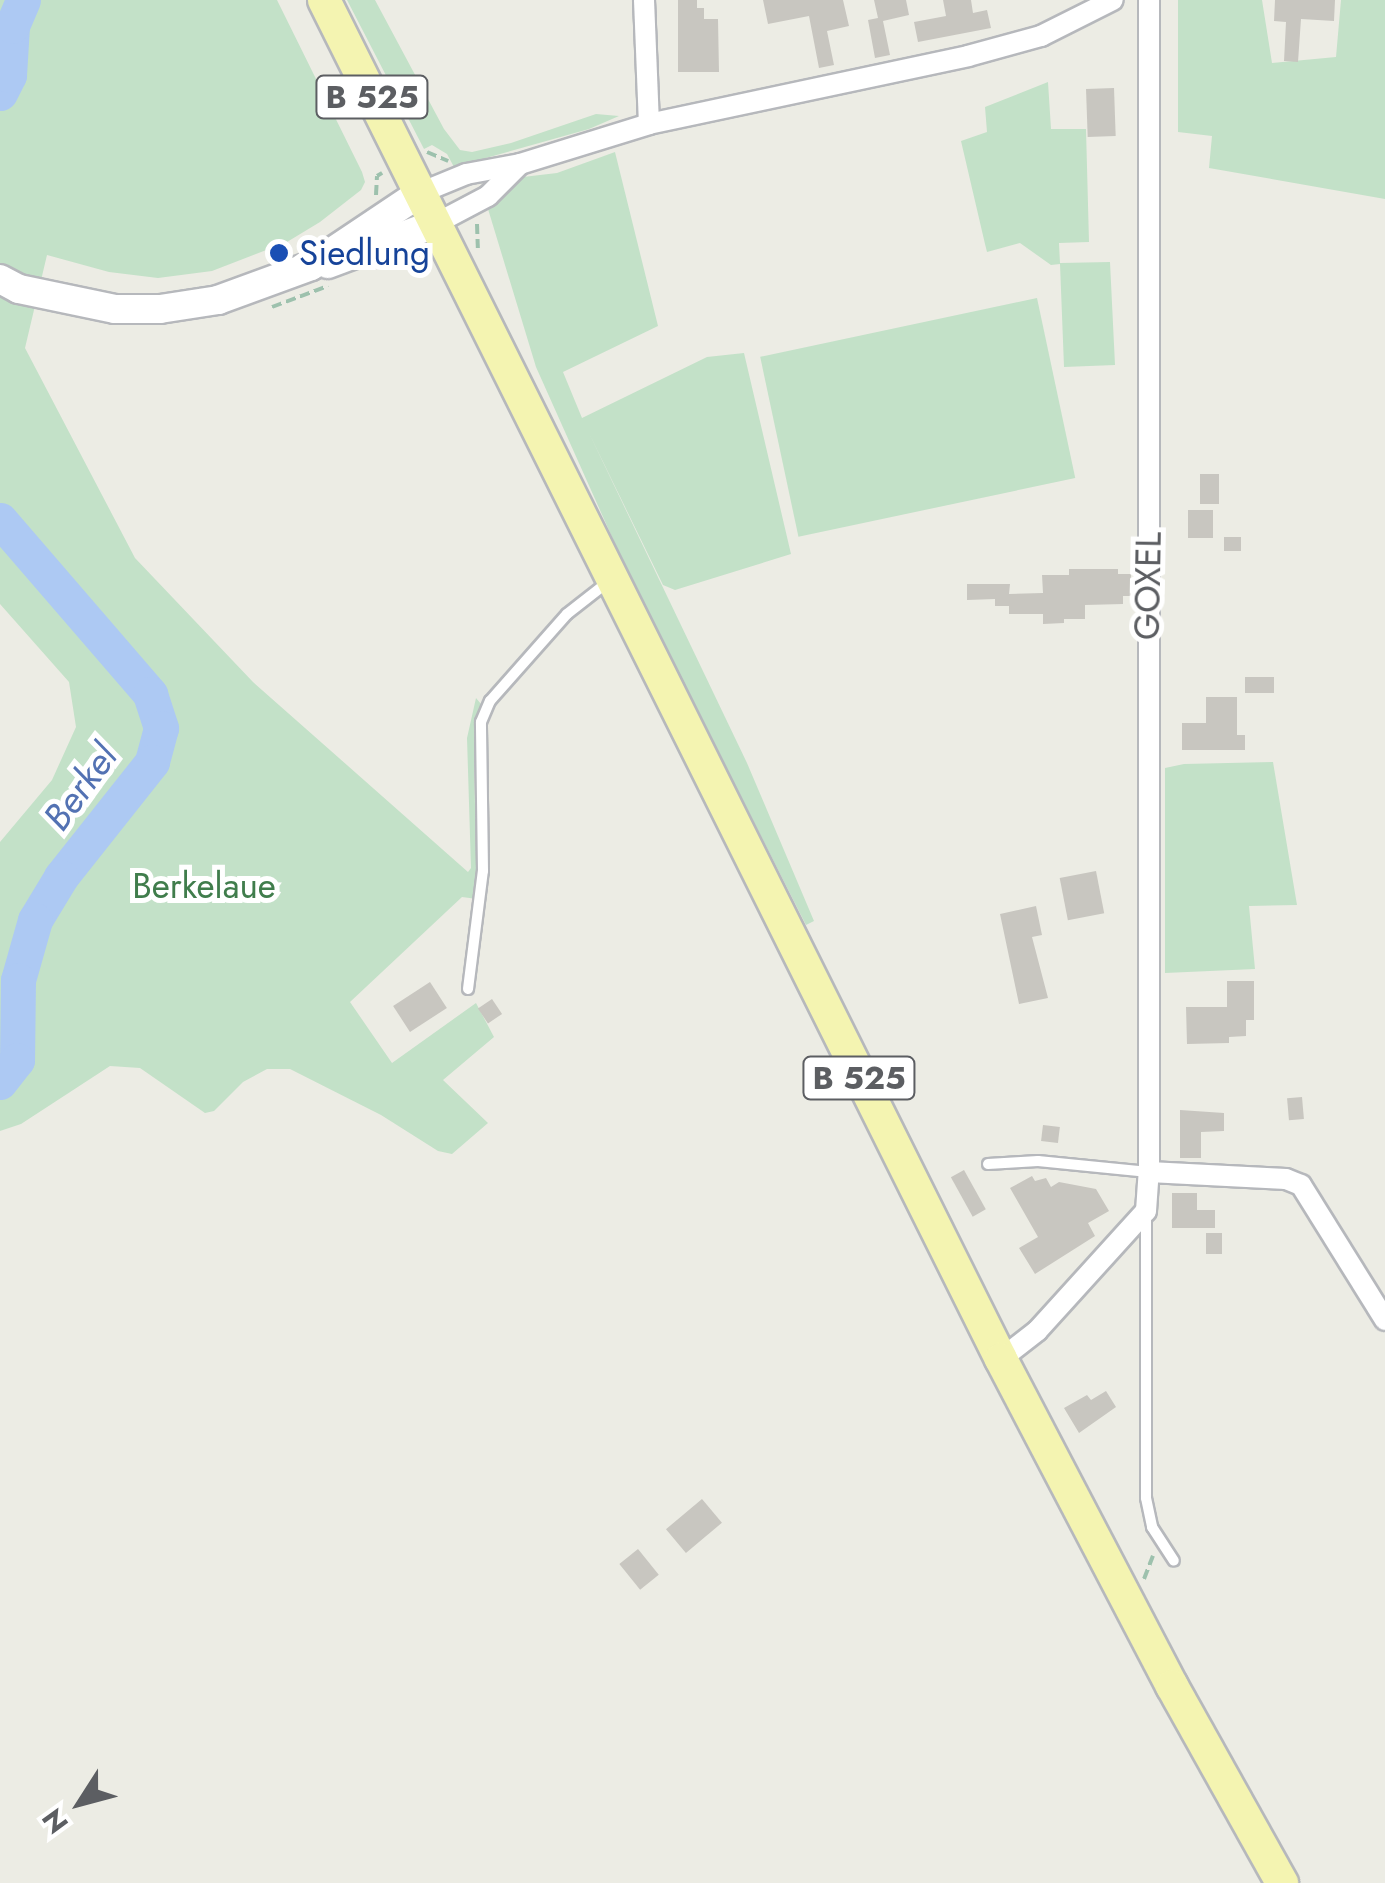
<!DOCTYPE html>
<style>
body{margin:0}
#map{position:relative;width:1385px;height:1883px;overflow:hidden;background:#ecece4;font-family:Jost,sans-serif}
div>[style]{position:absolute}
.green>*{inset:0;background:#c3e1c8;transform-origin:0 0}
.river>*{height:35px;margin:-17.5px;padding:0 17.5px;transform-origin:17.5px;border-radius:17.5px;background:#adc9f3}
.building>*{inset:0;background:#c8c6c0;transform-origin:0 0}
.path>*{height:4px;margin-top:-2px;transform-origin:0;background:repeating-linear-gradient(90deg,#9dc1ad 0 10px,transparent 0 15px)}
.roads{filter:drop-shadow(2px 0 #b6b8bc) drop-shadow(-2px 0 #b6b8bc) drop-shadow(0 2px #b6b8bc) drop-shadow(0 -2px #b6b8bc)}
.lane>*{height:10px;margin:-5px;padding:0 5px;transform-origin:5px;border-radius:5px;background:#fff}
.street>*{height:20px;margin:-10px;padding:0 10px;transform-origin:10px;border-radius:10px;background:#fff}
.secondary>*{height:28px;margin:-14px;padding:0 14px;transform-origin:14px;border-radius:14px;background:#fff}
.primary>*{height:32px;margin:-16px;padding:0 16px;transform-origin:16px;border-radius:16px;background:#f4f4b1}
.dots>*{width:28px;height:28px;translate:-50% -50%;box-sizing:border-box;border:5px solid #fff;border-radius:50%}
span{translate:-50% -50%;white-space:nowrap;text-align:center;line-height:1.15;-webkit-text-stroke:10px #fff;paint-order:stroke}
.shield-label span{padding:2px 8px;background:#fff;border:2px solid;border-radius:8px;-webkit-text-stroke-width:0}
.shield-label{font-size:32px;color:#5c5e62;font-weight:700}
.transit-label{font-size:35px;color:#164399}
.left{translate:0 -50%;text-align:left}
.street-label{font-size:35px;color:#5c5e62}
.park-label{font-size:35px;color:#407d4c}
.water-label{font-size:38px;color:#5372b3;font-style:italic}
.north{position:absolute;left:30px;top:1753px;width:100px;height:100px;-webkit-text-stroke:8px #fff;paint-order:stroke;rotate:234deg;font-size:28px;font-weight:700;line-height:40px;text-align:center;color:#5c5e62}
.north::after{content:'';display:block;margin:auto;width:35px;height:45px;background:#5c5e62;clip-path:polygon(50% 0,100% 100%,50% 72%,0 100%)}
</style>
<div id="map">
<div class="green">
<i style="clip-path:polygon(0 0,277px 0,362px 172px,365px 182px,361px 190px,320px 222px,287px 242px,212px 271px,158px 278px,109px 272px,47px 255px,25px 348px,135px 558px,253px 682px,468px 872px,471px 868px,467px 738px,476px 698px,481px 704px,474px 759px,477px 899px,462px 897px,350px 1002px,392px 1063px,476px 1003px,494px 1037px,443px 1080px,488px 1123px,452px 1154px,438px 1151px,381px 1115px,290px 1069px,267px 1069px,243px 1082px,214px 1111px,205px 1113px,140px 1068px,110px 1066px,21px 1124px,0 1131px,0 842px,52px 780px,76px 727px,69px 682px,0 604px)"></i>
<i style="clip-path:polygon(347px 0,375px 0,444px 129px,460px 150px,472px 152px,511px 143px,596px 114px,619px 116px,589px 129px,454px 167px,447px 154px,432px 145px,424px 149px)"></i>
<i style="clip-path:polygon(1178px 0,1262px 0,1272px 63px,1336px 57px,1341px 0,1385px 0,1385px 199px,1209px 168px,1212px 136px,1178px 132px)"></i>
<i style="clip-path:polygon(1048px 82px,1051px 129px,1086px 129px,1089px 242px,1059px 243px,1060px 263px,1110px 262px,1115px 365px,1064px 367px,1060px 264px,1051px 265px,1020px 243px,987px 252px,985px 244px,961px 141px,987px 132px,985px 107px)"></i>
<i style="clip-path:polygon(615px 152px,658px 326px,563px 372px,582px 418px,707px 357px,744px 353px,791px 554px,675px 590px,663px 585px,589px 433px,747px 763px,814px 921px,806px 925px,629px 575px,536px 367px,488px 209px,523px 177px,557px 173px)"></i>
<i style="left:1037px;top:298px;width:184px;height:283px;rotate:78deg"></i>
<i style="clip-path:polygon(1273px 762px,1297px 905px,1249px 906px,1255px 969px,1165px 973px,1165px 768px,1184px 764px)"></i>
</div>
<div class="river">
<i style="left:0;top:93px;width:20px;rotate:-63deg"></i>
<i style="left:9px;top:75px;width:49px;rotate:-86.5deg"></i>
<i style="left:12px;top:26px;width:28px;rotate:-67deg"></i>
<i style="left:0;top:520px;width:230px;rotate:49.2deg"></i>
<i style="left:150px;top:694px;width:36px;rotate:72deg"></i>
<i style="left:161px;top:728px;width:35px;rotate:105deg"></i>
<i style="left:152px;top:762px;width:147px;rotate:128.4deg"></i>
<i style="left:61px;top:877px;width:50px;rotate:121.2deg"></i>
<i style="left:35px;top:920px;width:62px;rotate:105.8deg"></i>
<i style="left:18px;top:980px;width:80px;rotate:90.7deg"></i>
<i style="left:17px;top:1060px;width:28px;rotate:128deg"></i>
</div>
<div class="building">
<i style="clip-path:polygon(678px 0,697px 0,697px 8px,704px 8px,704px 19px,718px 19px,719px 72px,678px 72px)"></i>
<i style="clip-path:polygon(763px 0,843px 0,849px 26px,827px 31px,834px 65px,819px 68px,809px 16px,768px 24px)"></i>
<i style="clip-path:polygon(874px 0,906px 0,909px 15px,883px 21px,890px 55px,875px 58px,868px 20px,878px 18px)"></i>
<i style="clip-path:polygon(943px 0,971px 0,973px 13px,987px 10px,991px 28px,918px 42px,914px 22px,946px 16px)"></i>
<i style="clip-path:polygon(1275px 0,1335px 0,1334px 21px,1301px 19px,1298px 62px,1284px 61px,1286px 22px,1274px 21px)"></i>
<i style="left:1114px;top:88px;width:48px;height:28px;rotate:88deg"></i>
<i style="left:1200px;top:474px;width:19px;height:30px"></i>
<i style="left:1188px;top:510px;width:25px;height:28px"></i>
<i style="left:1224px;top:537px;width:17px;height:14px"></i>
<i style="clip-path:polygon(1069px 569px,1118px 569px,1118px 574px,1131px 574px,1131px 596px,1123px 596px,1123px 604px,1085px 605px,1085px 619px,1064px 619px,1064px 623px,1043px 624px,1043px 614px,1009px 614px,1009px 606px,995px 606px,995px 599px,967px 600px,967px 584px,1010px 584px,1009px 594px,1043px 593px,1042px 575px,1069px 575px)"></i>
<i style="left:1245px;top:677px;width:29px;height:16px"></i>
<i style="clip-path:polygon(1206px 697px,1237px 697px,1237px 735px,1245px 735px,1245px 750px,1182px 750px,1182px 723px,1206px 723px)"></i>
<i style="left:1096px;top:871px;width:43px;height:37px;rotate:79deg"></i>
<i style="clip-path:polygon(1036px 906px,1042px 935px,1032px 937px,1048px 998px,1019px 1004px,1000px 914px)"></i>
<i style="clip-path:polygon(1227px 981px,1254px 981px,1254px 1020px,1246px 1020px,1246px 1036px,1229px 1037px,1229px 1043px,1187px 1044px,1186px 1007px,1227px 1007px)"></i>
<i style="left:430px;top:982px;width:31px;height:44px;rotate:57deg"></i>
<i style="left:492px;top:999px;width:18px;height:17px;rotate:56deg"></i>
<i style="left:1302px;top:1097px;width:22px;height:15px;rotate:85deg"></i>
<i style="clip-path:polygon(1180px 1110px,1224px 1113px,1224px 1131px,1201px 1132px,1201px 1158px,1180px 1158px)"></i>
<i style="left:1043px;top:1125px;width:17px;height:16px;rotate:7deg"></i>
<i style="left:964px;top:1170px;width:45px;height:15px;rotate:61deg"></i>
<i style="clip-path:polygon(1032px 1176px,1035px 1181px,1046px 1178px,1051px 1187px,1059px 1182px,1096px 1189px,1109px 1211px,1088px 1223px,1095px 1236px,1035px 1274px,1019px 1248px,1038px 1237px,1010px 1188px)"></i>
<i style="clip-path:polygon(1172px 1193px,1197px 1193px,1197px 1210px,1215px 1210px,1215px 1228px,1172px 1228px)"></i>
<i style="left:1206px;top:1233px;width:16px;height:21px"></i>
<i style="clip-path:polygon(1106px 1391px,1116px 1407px,1079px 1433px,1064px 1408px,1087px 1395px,1091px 1400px)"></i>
<i style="left:702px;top:1499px;width:31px;height:47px;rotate:50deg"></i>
<i style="left:638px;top:1549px;width:33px;height:24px;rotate:51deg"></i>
</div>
<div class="path">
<i style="left:427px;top:152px;width:23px;rotate:23deg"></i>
<i style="left:376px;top:195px;width:19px;rotate:-87deg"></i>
<i style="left:377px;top:176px;width:6px;rotate:-31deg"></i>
<i style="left:477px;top:224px;width:24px;rotate:88deg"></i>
<i style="left:407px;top:258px;width:26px;rotate:31deg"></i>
<i style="left:272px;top:307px;width:60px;rotate:-20.6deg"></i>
<i style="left:1144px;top:1579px;width:25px;rotate:-69deg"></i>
</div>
<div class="roads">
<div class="lane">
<i style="left:468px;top:989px;width:119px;rotate:-82.8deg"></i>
<i style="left:483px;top:871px;width:149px;rotate:-90.8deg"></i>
<i style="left:481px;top:722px;width:23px;rotate:-67deg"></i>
<i style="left:490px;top:701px;width:116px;rotate:-48.5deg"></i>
<i style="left:567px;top:614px;width:52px;rotate:-38deg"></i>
<i style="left:988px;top:1164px;width:50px;rotate:-3.4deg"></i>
<i style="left:1038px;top:1161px;width:111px;rotate:5.7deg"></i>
<i style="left:1146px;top:1212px;width:286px;rotate:90deg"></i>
<i style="left:1146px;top:1498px;width:30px;rotate:78deg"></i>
<i style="left:1152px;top:1527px;width:40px;rotate:57.1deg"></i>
</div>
<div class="street">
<i style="left:644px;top:0;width:124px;rotate:87.7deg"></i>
<i style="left:1149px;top:0;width:1172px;rotate:90deg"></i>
<i style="left:1149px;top:1172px;width:137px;rotate:2.9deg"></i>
<i style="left:1286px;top:1179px;width:16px;rotate:22deg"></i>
<i style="left:1301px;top:1185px;width:159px;rotate:58.1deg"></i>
<i style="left:420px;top:193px;width:50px;rotate:-22.4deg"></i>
<i style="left:466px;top:174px;width:55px;rotate:-10.5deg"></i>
<i style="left:520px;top:164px;width:135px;rotate:-17.2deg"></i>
<i style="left:649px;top:124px;width:326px;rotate:-12deg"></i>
<i style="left:968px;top:56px;width:76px;rotate:-15.3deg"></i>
<i style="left:1041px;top:36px;width:80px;rotate:-26.6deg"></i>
<i style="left:435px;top:224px;width:60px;rotate:-27.8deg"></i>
<i style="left:488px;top:196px;width:45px;rotate:-45deg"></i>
<i style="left:1001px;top:1359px;width:46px;rotate:-37.9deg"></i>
<i style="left:1037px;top:1331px;width:162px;rotate:-47.8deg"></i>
<i style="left:1146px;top:1211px;width:39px;rotate:-86deg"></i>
</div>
<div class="secondary">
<i style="left:328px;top:264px;width:114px;rotate:-20.5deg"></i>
<i style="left:0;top:279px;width:21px;rotate:28deg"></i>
<i style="left:19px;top:289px;width:98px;rotate:11.8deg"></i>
<i style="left:115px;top:309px;width:45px"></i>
<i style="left:160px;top:309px;width:59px;rotate:-8.8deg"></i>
<i style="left:218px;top:300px;width:99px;rotate:-20.1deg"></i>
<i style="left:311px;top:266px;width:131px;rotate:-33.8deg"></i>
</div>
<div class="primary">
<i style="left:324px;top:0;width:1518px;rotate:63.52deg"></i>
<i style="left:1001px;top:1359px;width:369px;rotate:62.4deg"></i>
<i style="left:1172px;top:1686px;width:226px;rotate:60.8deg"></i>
</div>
</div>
<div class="dots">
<i style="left:279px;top:253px;background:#1a4fb4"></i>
</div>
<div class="shield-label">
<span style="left:372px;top:97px">B 525</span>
<span style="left:859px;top:1078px">B 525</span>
</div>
<div class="transit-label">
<span class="left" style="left:299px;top:253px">Siedlung</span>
</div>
<div class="street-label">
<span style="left:1148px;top:586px;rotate:-89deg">GOXEL</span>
</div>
<div class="park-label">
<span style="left:204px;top:886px">Berkelaue</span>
</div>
<div class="water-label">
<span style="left:80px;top:787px;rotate:-54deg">Berkel</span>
</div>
<div class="north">N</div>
</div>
